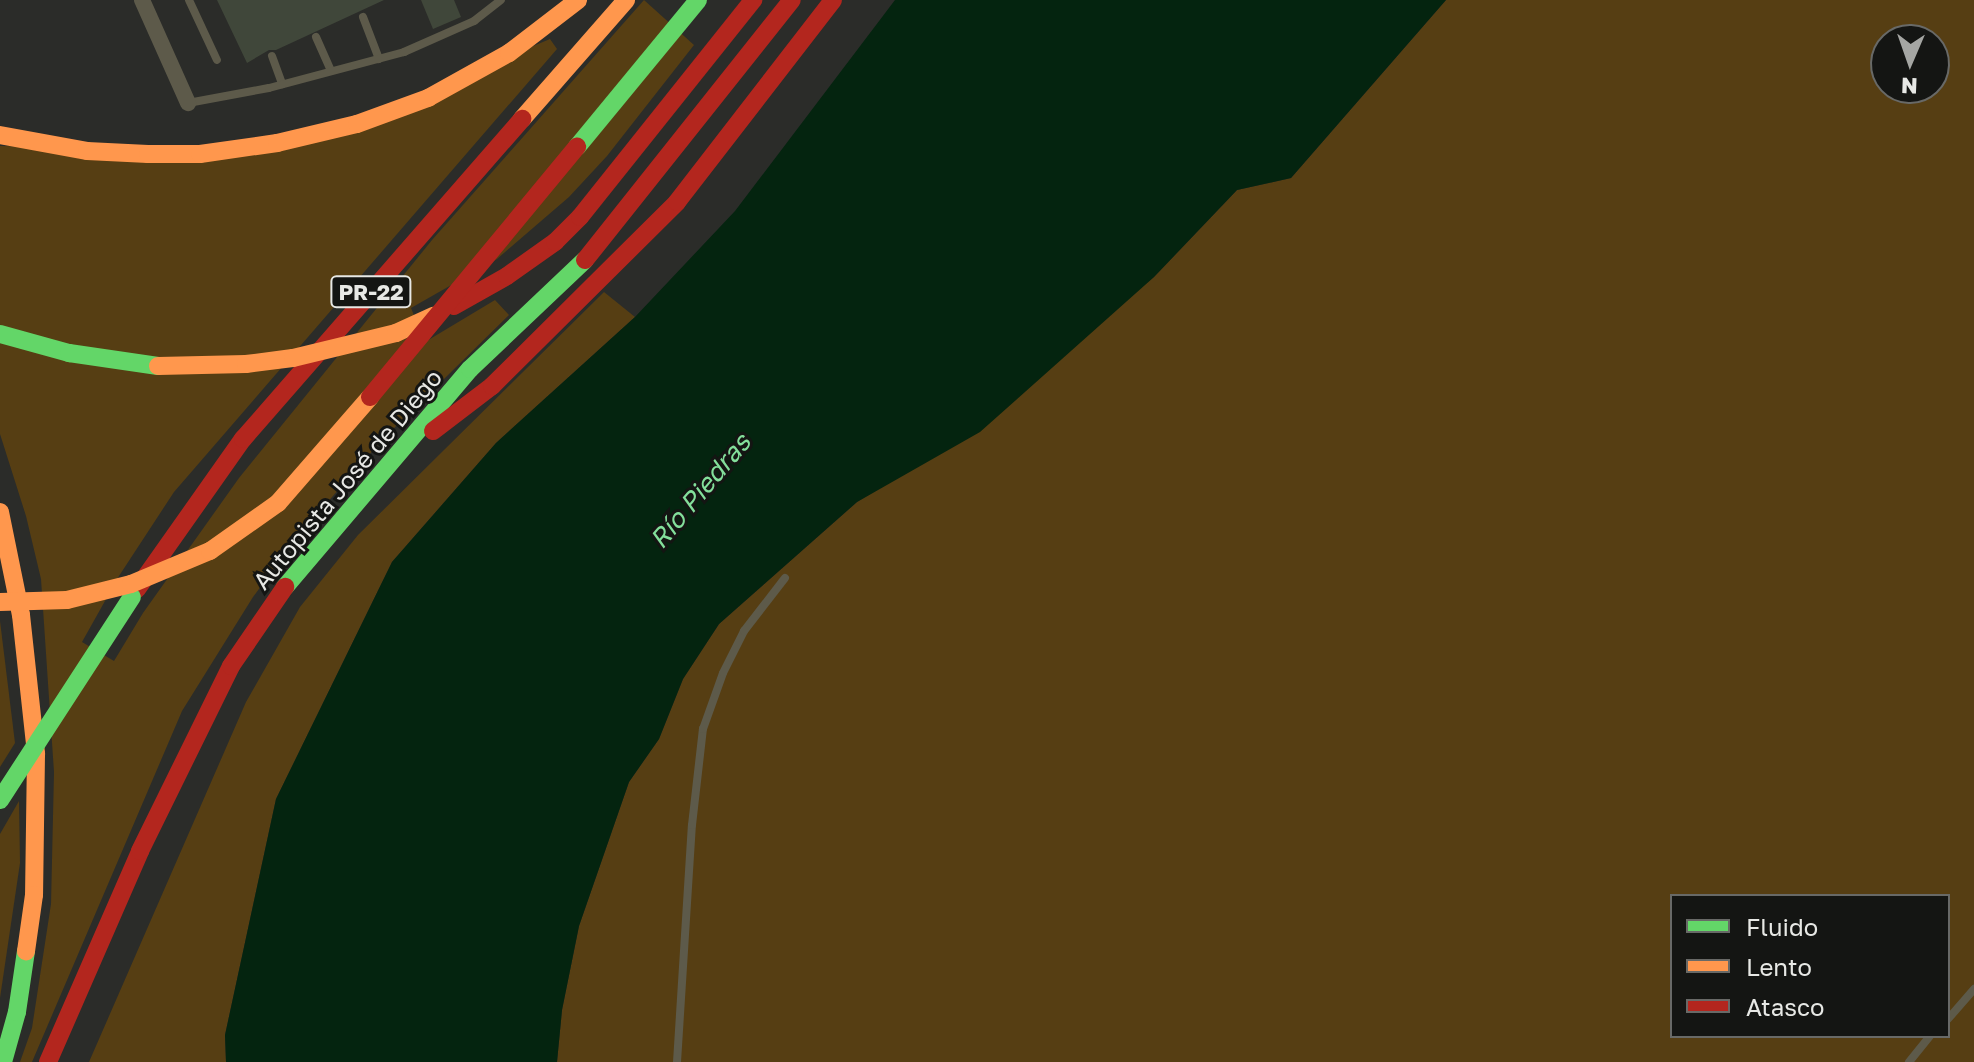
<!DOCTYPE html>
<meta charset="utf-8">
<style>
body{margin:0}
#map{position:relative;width:1974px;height:1062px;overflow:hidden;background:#2b2c29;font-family:"Golos Text",sans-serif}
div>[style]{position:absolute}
.green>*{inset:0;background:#563e13}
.water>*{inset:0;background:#04240f}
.building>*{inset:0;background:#40473a}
.lane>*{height:8px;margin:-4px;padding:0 4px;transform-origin:4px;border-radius:4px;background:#5d5a4a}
.street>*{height:16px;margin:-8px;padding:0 8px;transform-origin:8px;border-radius:8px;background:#5d5a4a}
.fast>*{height:18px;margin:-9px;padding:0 9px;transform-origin:9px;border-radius:9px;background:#63d668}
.slow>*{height:18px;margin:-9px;padding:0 9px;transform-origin:9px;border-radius:9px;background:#ff974d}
.jam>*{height:18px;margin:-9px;padding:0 9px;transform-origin:9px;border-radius:9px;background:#b3261e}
.fast-bridge>*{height:18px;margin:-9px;padding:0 9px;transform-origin:9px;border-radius:9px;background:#63d668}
.slow-bridge>*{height:18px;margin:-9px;padding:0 9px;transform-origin:9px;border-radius:9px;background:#ff974d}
.jam-bridge>*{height:18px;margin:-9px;padding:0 9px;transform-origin:9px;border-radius:9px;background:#b3261e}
span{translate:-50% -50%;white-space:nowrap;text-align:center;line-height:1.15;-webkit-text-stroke:6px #141513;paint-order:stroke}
.shield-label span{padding:2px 6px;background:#141513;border:2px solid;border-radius:6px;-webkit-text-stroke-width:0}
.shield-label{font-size:22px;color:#e7e8e5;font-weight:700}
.street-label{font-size:24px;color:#e7e8e5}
.water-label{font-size:26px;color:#83df9b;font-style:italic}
.legend{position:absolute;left:1670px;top:894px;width:280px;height:144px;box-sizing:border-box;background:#141513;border:2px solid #686967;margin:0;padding:10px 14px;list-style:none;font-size:24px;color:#e7e8e5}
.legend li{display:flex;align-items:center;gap:16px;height:40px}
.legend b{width:40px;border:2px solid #686967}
.north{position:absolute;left:1870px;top:24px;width:80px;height:80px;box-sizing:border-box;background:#141513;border:2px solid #686967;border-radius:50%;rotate:182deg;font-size:22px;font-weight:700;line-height:32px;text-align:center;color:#e7e8e5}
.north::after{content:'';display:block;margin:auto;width:28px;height:36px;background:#a5a6a3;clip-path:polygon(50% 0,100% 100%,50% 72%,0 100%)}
</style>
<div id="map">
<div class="green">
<i style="clip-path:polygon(644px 0,694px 45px,607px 156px,569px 197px,497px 259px,411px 308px,425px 342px,495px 300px,509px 315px,382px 440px,297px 537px,253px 597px,182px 711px,32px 1062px,20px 1062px,32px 1028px,51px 904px,54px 772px,41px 579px,26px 516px,0 434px,0 146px,284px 150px,550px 39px,557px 49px,174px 492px,119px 576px,82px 642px,114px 661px,143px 613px,239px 478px,432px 240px)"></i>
<i style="clip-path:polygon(evenodd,1446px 0,1974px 0,1974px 1062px,557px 1062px,562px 1010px,579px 926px,629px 782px,659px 739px,683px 679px,719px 624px,857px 502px,916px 466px,1154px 277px,1237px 190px,1291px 178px,1446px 0,1886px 40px,1934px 40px,1934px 88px,1886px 88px,1886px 40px,1446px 0,1672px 896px,1948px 896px,1948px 1036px,1672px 1036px,1672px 896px)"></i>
<i style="clip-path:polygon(604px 292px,635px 317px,496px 443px,392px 562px,276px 799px,225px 1035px,226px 1062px,89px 1062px,246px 702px,300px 607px,358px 535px)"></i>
<i style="clip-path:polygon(0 621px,15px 743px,0 767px)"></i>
<i style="clip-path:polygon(19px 801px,20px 863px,0 998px,0 834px)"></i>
</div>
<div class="water">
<i style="clip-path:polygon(895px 0,1446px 0,1291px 178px,1237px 190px,1154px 277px,980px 432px,857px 502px,719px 624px,683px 679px,659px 739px,629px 782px,579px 926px,562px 1010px,557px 1062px,226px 1062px,225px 1035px,276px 799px,392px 562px,496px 443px,635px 317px,735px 211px)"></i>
</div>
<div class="building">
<i style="clip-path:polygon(217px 0,384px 0,276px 50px,269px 50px,247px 63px)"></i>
<i style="clip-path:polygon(421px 0,454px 0,461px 17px,433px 29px)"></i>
</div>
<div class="lane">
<i style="left:189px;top:0;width:66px;rotate:65deg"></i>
<i style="left:363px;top:17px;width:45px;rotate:69.1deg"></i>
<i style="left:316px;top:37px;width:37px;rotate:66deg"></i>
<i style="left:272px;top:56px;width:30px;rotate:70deg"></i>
<i style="left:188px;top:103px;width:82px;rotate:-10.5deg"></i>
<i style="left:269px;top:88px;width:140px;rotate:-14.9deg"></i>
<i style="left:404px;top:52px;width:77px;rotate:-23.9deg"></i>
<i style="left:474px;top:21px;width:34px;rotate:-38deg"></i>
<i style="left:1948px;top:1019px;width:40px;rotate:-49deg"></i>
<i style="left:677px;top:1062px;width:237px;rotate:-86.4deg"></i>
<i style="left:692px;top:825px;width:97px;rotate:-83.5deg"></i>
<i style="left:703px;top:729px;width:59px;rotate:-70.3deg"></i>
<i style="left:723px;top:673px;width:47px;rotate:-63.4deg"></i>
<i style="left:744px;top:631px;width:67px;rotate:-52.3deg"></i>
<i style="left:1909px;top:1062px;width:33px;rotate:-51deg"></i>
</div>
<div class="street">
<i style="left:142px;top:0;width:113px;rotate:65.9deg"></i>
</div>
<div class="fast">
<i style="left:0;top:334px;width:72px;rotate:15.4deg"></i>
<i style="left:69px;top:353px;width:90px;rotate:8.3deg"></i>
<i style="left:285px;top:587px;width:286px;rotate:-49.7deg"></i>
<i style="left:470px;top:369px;width:158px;rotate:-43.5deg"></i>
<i style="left:3px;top:1062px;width:52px;rotate:-74.4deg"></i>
<i style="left:17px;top:1012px;width:62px;rotate:-81.6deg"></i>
</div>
<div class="slow">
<i style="left:522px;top:119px;width:158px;rotate:-48.8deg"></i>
<i style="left:0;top:135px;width:88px;rotate:10.4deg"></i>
<i style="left:87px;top:151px;width:61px;rotate:2.8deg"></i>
<i style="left:148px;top:154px;width:52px"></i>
<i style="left:200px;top:154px;width:78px;rotate:-8.1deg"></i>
<i style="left:277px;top:143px;width:82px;rotate:-13.4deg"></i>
<i style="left:357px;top:124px;width:76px;rotate:-20.1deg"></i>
<i style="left:428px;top:98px;width:93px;rotate:-29.1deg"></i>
<i style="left:509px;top:53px;width:87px;rotate:-37.5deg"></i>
<i style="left:0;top:512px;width:105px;rotate:78.5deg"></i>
<i style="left:21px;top:615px;width:140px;rotate:83.8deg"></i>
<i style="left:36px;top:754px;width:141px;rotate:90.8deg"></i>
<i style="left:34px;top:895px;width:57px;rotate:98.1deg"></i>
</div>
<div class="jam">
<i style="left:585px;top:260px;width:332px;rotate:-51.5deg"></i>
<i style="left:454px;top:306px;width:61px;rotate:-29.5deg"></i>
<i style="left:507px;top:276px;width:59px;rotate:-35.3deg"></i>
<i style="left:555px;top:242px;width:35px;rotate:-45deg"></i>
<i style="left:580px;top:217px;width:278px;rotate:-51.4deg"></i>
<i style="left:433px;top:431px;width:74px;rotate:-37.3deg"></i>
<i style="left:492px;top:386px;width:261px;rotate:-44.8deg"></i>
<i style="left:677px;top:202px;width:255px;rotate:-52.3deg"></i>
<i style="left:137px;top:589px;width:184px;rotate:-54.8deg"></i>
<i style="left:243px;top:439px;width:425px;rotate:-48.9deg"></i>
<i style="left:48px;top:1062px;width:230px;rotate:-66.4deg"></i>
<i style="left:140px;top:851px;width:206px;rotate:-63.8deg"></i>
<i style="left:231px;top:666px;width:96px;rotate:-55.6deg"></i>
</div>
<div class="fast-bridge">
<i style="left:577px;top:147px;width:190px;rotate:-50.5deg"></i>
<i style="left:0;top:800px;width:242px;rotate:-57deg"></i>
</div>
<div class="slow-bridge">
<i style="left:158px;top:366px;width:88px;rotate:-1.3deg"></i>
<i style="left:246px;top:364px;width:47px;rotate:-7.3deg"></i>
<i style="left:293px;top:358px;width:106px;rotate:-13.6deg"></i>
<i style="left:396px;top:333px;width:41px;rotate:-24.7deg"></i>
<i style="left:0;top:602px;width:67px;rotate:-1.7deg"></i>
<i style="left:67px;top:600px;width:66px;rotate:-14deg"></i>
<i style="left:131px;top:584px;width:86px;rotate:-22.7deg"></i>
<i style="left:210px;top:551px;width:83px;rotate:-35.2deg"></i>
<i style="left:278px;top:503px;width:140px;rotate:-49deg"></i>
</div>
<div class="jam-bridge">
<i style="left:370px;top:397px;width:325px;rotate:-50.4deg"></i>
</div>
<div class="shield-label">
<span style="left:371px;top:292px">PR-22</span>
</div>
<div class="street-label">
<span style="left:347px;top:479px;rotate:-50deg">Autopista José de Diego</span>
</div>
<div class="water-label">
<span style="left:700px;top:491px;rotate:-50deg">Río Piedras</span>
</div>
<ul class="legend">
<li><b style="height:10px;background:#63d668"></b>Fluido</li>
<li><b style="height:10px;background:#ff974d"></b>Lento</li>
<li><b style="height:10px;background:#b3261e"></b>Atasco</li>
</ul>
<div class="north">N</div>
</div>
